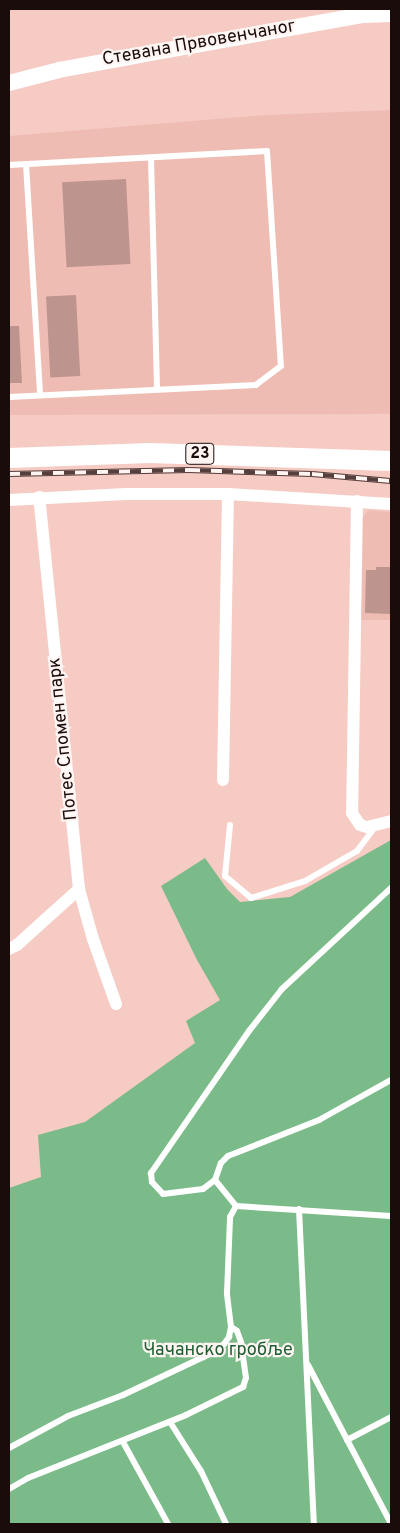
<!DOCTYPE html>
<meta charset="utf-8">
<style>
body{margin:0}
#map{position:relative;width:400px;height:1533px;overflow:hidden;background:#f6cbc3;font-family:Overpass,sans-serif}
div>[style]{position:absolute}
.built>*{inset:0;background:#efbcb4}
.green>*{inset:0;background:#7bbb89}
.building>*{inset:0;background:#be958e;transform-origin:0 0}
.service>*{height:6px;margin:-3px;padding:0 3px;transform-origin:3px;border-radius:3px;background:#fff}
.minor>*{height:12px;margin:-6px;padding:0 6px;transform-origin:6px;border-radius:6px;background:#fff}
.tertiary>*{height:16px;margin:-8px;padding:0 8px;transform-origin:8px;border-radius:8px;background:#fff}
.primary>*{height:20px;margin:-10px;padding:0 10px;transform-origin:10px;border-radius:10px;background:#fff}
.rail>*{height:5.5px;margin-top:-2.75px;transform-origin:0;background:repeating-linear-gradient(90deg,#fef5f3 0 11px,#553f3c 0 22px);box-sizing:border-box;border-block:1px solid #553f3c}
span{translate:-50% -50%;white-space:nowrap;text-align:center;line-height:1.15;-webkit-text-stroke:4.5px #fef5f3;paint-order:stroke}
.shield-label span{padding:1px 4px;background:#fef5f3;border:1px solid;border-radius:4px;-webkit-text-stroke-width:0}
.shield-label{font-size:16px;color:#1a0c0a;font-weight:700}
.street-label{font-size:18px;color:#1a0c0a}
.park-label{font-size:18px;color:#1f5e32}
.frame{position:absolute;inset:0;border:10px solid #1a0c0a;pointer-events:none}
</style>
<div id="map">
<div class="built">
<i style="clip-path:polygon(391px 110px,391px 414px,9px 415px,9px 136px,266px 115px)"></i>
<i style="clip-path:polygon(368px 510px,391px 512px,391px 620px,360px 620px,361px 520px)"></i>
</div>
<div class="green">
<i style="clip-path:polygon(391px 840px,391px 1524px,9px 1524px,9px 1188px,41px 1177px,38px 1135px,85px 1122px,195px 1043px,186px 1021px,220px 1000px,197px 960px,161px 886px,205px 858px,227px 889px,240px 902px,290px 897px)"></i>
</div>
<div class="building">
<i style="left:126px;top:179px;width:85px;height:64px;rotate:87deg"></i>
<i style="left:76px;top:295px;width:81px;height:30px;rotate:87deg"></i>
<i style="clip-path:polygon(9px 326px,19px 326px,22px 383px,9px 383px)"></i>
<i style="clip-path:polygon(376px 567px,391px 567px,391px 614px,365px 613px,366px 570px,376px 570px)"></i>
</div>
<div class="service">
<i style="left:151px;top:158px;width:231px;rotate:88.5deg"></i>
<i style="left:26px;top:164px;width:231px;rotate:86.5deg"></i>
<i style="left:9px;top:165px;width:258px;rotate:-3.1deg"></i>
<i style="left:267px;top:151px;width:215px;rotate:86.3deg"></i>
<i style="left:281px;top:366px;width:31px;rotate:143deg"></i>
<i style="left:256px;top:385px;width:247px;rotate:177.2deg"></i>
<i style="left:230px;top:825px;width:51px;rotate:95.6deg"></i>
<i style="left:225px;top:876px;width:34px;rotate:40deg"></i>
<i style="left:251px;top:898px;width:57px;rotate:-17.5deg"></i>
<i style="left:305px;top:881px;width:60px;rotate:-30deg"></i>
<i style="left:357px;top:851px;width:30px;rotate:-53deg"></i>
<i style="left:391px;top:888px;width:149px;rotate:137.2deg"></i>
<i style="left:282px;top:989px;width:53px;rotate:128.2deg"></i>
<i style="left:249px;top:1031px;width:173px;rotate:124.6deg"></i>
<i style="left:151px;top:1173px;width:9px;rotate:84deg"></i>
<i style="left:152px;top:1182px;width:16px;rotate:47deg"></i>
<i style="left:163px;top:1194px;width:40px;rotate:-7.1deg"></i>
<i style="left:203px;top:1189px;width:15px;rotate:-37deg"></i>
<i style="left:215px;top:1180px;width:18px;rotate:-71deg"></i>
<i style="left:221px;top:1163px;width:10px;rotate:-45deg"></i>
<i style="left:228px;top:1156px;width:98px;rotate:-21.6deg"></i>
<i style="left:319px;top:1120px;width:82px;rotate:-29.1deg"></i>
<i style="left:215px;top:1180px;width:33px;rotate:51deg"></i>
<i style="left:236px;top:1206px;width:155px;rotate:3.7deg"></i>
<i style="left:299px;top:1209px;width:315px;rotate:87.3deg"></i>
<i style="left:308px;top:1365px;width:179px;rotate:62.4deg"></i>
<i style="left:170px;top:1422px;width:58px;rotate:57.7deg"></i>
<i style="left:201px;top:1471px;width:59px;rotate:64.7deg"></i>
<i style="left:347px;top:1440px;width:50px;rotate:-27.6deg"></i>
<i style="left:123px;top:1442px;width:94px;rotate:61.2deg"></i>
<i style="left:9px;top:1448px;width:67px;rotate:-28.5deg"></i>
<i style="left:68px;top:1416px;width:59px;rotate:-20.9deg"></i>
<i style="left:123px;top:1395px;width:103px;rotate:-25.3deg"></i>
<i style="left:216px;top:1351px;width:11px;rotate:-41deg"></i>
<i style="left:224px;top:1344px;width:9px;rotate:-54deg"></i>
<i style="left:229px;top:1337px;width:10px;rotate:-79deg"></i>
<i style="left:231px;top:1327px;width:34px;rotate:-97deg"></i>
<i style="left:227px;top:1293px;width:76px;rotate:-87.7deg"></i>
<i style="left:230px;top:1217px;width:13px;rotate:-61deg"></i>
<i style="left:9px;top:1489px;width:22px;rotate:-30deg"></i>
<i style="left:28px;top:1478px;width:170px;rotate:-21.7deg"></i>
<i style="left:186px;top:1415px;width:64px;rotate:-26.2deg"></i>
<i style="left:243px;top:1387px;width:9px;rotate:-72deg"></i>
<i style="left:246px;top:1378px;width:36px;rotate:-98deg"></i>
<i style="left:241px;top:1342px;width:12px;rotate:-110deg"></i>
<i style="left:237px;top:1331px;width:7px;rotate:-146deg"></i>
</div>
<div class="minor">
<i style="left:9px;top:500px;width:117px;rotate:-2.9deg"></i>
<i style="left:126px;top:494px;width:102px"></i>
<i style="left:228px;top:494px;width:163px;rotate:3.5deg"></i>
<i style="left:357px;top:501px;width:312px;rotate:90.9deg"></i>
<i style="left:352px;top:813px;width:14px;rotate:56deg"></i>
<i style="left:360px;top:825px;width:7px;rotate:16deg"></i>
<i style="left:367px;top:827px;width:25px;rotate:-14deg"></i>
<i style="left:223px;top:780px;width:286px;rotate:-89deg"></i>
<i style="left:79px;top:889px;width:52px;rotate:74.4deg"></i>
<i style="left:93px;top:939px;width:69px;rotate:70.5deg"></i>
<i style="left:9px;top:949px;width:9px;rotate:-27deg"></i>
<i style="left:17px;top:945px;width:84px;rotate:-42.1deg"></i>
<i style="left:79px;top:889px;width:394px;rotate:-95.8deg"></i>
</div>
<div class="tertiary">
<i style="left:9px;top:83px;width:52px;rotate:-14.6deg"></i>
<i style="left:59px;top:70px;width:82px;rotate:-10.5deg"></i>
<i style="left:140px;top:55px;width:227px;rotate:-10.2deg"></i>
<i style="left:363px;top:15px;width:28px;rotate:-2deg"></i>
</div>
<div class="primary">
<i style="left:9px;top:458px;width:141px;rotate:-2deg"></i>
<i style="left:150px;top:453px;width:241px;rotate:1.9deg"></i>
</div>
<div class="rail">
<i style="left:9px;top:474px;width:180px;rotate:-1.3deg"></i>
<i style="left:189px;top:470px;width:123px;rotate:1.9deg"></i>
<i style="left:312px;top:474px;width:79px;rotate:5.1deg"></i>
</div>
<div class="shield-label">
<span style="left:200px;top:454px">23</span>
</div>
<div class="street-label">
<span style="left:199px;top:44px;rotate:-10deg">Стевана Првовенчаног</span>
<span style="left:64px;top:739px;rotate:-96deg">Потес Спомен парк</span>
</div>
<div class="park-label">
<span style="left:218px;top:1351px">Чачанско гробље</span>
</div>
<div class="frame"></div>
</div>
